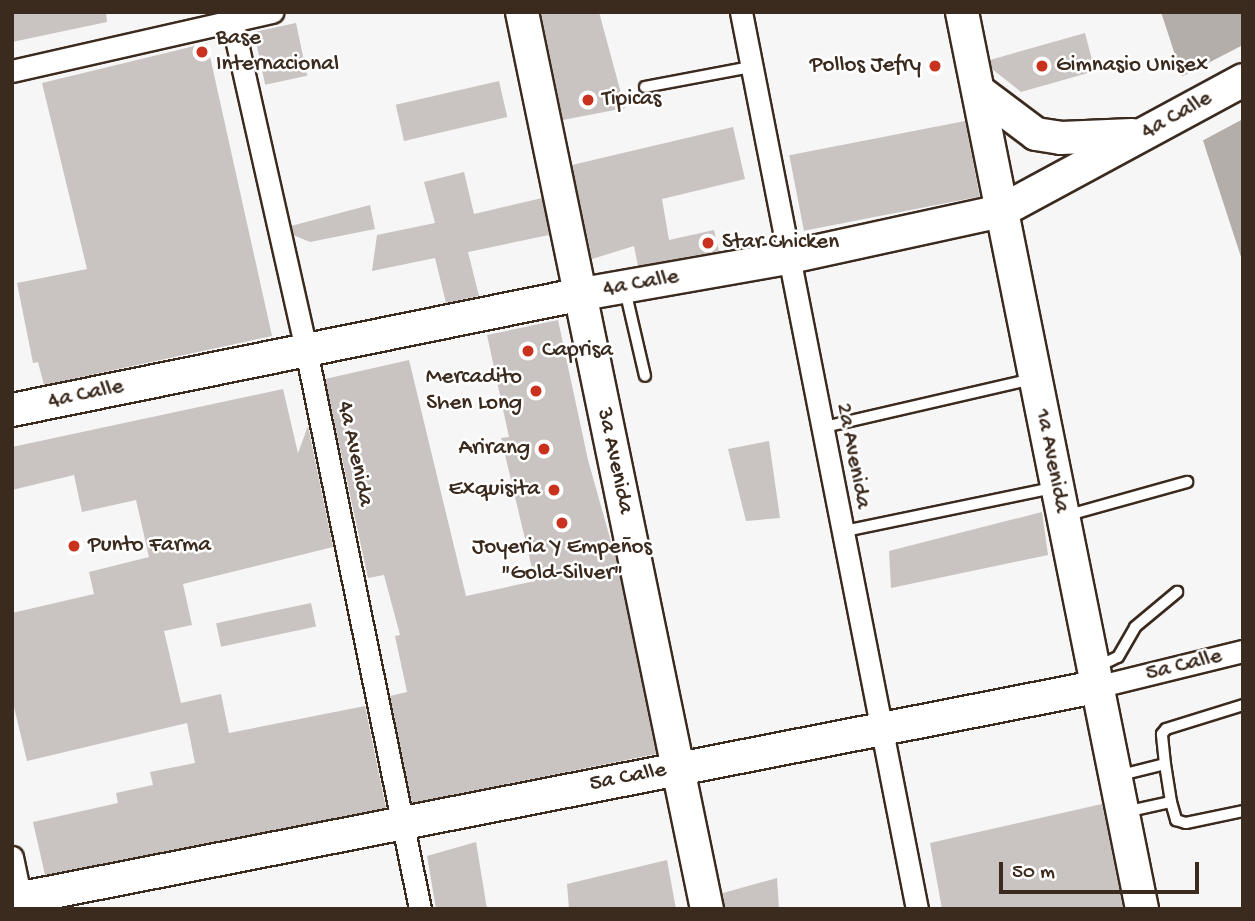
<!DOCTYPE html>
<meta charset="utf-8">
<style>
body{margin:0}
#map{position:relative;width:1255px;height:921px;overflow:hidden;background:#f7f6f6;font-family:"Gochi Hand",sans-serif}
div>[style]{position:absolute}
.water>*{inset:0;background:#b4aeaa}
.pier>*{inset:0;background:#f7f6f6}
.building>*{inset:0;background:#c9c3c1;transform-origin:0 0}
.roads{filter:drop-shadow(2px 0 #3b2a1e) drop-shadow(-2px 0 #3b2a1e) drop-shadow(0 2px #3b2a1e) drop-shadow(0 -2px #3b2a1e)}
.lane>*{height:10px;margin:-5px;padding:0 5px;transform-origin:5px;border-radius:5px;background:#fff}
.street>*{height:21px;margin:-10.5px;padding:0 10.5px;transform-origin:10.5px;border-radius:10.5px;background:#fff}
.secondary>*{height:32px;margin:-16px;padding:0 16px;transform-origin:16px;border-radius:16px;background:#fff}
.dots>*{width:19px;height:19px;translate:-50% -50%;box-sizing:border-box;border:4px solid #fff;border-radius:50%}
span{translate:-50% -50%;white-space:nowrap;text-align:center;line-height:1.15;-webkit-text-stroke:5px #fff;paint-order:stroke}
.poi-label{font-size:23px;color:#3b2a1e}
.left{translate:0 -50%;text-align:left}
.right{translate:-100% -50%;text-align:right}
.street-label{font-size:23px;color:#3b2a1e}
.frame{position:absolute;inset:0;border:14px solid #3b2a1e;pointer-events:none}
.scale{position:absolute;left:999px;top:862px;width:200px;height:32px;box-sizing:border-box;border:4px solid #3b2a1e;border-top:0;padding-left:9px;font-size:21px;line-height:24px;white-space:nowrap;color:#3b2a1e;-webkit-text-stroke:5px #fff;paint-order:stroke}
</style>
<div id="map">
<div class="water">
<i style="clip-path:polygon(1161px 12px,1243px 12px,1243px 263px)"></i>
</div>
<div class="pier">
<i style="clip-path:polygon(1243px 45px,1243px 119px,1200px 142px,1179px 78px)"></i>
</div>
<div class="building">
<i style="clip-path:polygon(12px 12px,106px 12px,107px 22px,12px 42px)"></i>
<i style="clip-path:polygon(541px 12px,599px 12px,625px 108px,563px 120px)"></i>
<i style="left:296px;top:23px;width:54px;height:43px;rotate:78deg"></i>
<i style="clip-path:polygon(1085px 33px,1095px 71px,1021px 92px,992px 69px,990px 60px)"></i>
<i style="clip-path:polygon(207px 43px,272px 336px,44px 385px,38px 362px,33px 363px,17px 283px,87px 269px,42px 83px)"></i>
<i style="left:499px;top:81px;width:37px;height:106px;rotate:77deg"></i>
<i style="left:965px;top:121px;width:77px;height:179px;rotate:79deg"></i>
<i style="clip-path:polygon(733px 127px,745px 179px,662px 199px,669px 240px,714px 230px,719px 251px,638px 266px,634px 246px,592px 259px,572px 165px)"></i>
<i style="clip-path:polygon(464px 172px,474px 214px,542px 198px,549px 235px,468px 252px,479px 296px,446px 303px,435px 258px,372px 271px,377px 235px,435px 223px,424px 182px)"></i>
<i style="clip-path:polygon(370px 205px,375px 229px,310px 242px,293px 235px,291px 226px)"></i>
<i style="clip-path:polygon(558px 320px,588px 460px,617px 563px,656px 754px,412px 803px,390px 696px,407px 692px,395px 636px,400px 635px,384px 575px,368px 578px,325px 379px,409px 360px,466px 596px,535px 581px,501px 438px,509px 437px,487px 335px)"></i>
<i style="clip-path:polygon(283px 389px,298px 453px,308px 426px,333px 547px,183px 584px,192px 625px,164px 631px,181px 703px,221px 694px,229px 733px,365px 706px,386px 808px,45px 875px,33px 822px,118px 803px,116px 793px,153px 785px,150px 772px,195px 763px,187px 723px,27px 761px,12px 699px,12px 613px,94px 594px,89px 572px,149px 557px,136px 500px,82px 512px,74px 475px,12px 490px,12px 447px)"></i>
<i style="clip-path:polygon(769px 441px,780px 518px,746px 521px,728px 449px)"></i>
<i style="clip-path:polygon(1042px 512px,1048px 555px,891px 588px,889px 551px)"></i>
<i style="left:311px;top:603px;width:24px;height:97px;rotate:78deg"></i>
<i style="clip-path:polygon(1102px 804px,1123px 909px,942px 909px,930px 843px)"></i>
<i style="clip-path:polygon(476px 842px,487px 909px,436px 909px,427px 856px)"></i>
<i style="clip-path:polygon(667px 860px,676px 909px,569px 909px,567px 884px)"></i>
<i style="clip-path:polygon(777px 878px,779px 909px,725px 909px,723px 893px)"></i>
</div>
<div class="roads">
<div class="lane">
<i style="left:645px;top:87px;width:108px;rotate:-10.7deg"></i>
<i style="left:625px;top:290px;width:88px;rotate:76.9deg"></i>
<i style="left:820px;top:428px;width:218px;rotate:-13deg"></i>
<i style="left:1065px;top:516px;width:127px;rotate:-15.6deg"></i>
<i style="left:840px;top:532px;width:217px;rotate:-11.7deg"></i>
<i style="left:1095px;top:668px;width:25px;rotate:-26deg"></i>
<i style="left:1118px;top:657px;width:34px;rotate:-60deg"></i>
<i style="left:1135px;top:627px;width:55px;rotate:-39.8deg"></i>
<i style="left:1165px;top:764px;width:38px;rotate:81deg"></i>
<i style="left:1117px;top:776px;width:49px;rotate:-14deg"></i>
<i style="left:1165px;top:764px;width:30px;rotate:-96deg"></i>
<i style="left:1162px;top:734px;width:6px;rotate:-51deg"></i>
<i style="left:1166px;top:729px;width:81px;rotate:-17.3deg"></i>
<i style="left:1125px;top:812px;width:47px;rotate:-12.3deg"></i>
<i style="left:1171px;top:802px;width:19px;rotate:74deg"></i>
<i style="left:1176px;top:820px;width:10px;rotate:17deg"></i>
<i style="left:1186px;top:823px;width:58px;rotate:-11.9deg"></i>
</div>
<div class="street">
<i style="left:230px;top:12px;width:346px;rotate:77.3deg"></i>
<i style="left:306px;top:350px;width:571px;rotate:78.47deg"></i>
<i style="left:741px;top:12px;width:914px;rotate:78.9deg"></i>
<i style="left:12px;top:71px;width:267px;rotate:-12.8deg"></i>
<i style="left:1096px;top:687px;width:151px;rotate:-13.8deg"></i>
<i style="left:12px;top:857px;width:53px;rotate:78.1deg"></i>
</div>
<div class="secondary">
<i style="left:522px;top:12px;width:916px;rotate:78.35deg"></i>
<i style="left:962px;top:12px;width:915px;rotate:78.65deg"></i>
<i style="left:980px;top:92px;width:70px;rotate:36.9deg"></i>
<i style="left:1036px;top:134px;width:25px;rotate:9deg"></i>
<i style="left:1061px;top:138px;width:71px;rotate:-2.4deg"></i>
<i style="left:12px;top:410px;width:577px;rotate:-11.5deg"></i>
<i style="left:577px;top:295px;width:212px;rotate:-10deg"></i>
<i style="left:786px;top:258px;width:220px;rotate:-12.3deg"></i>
<i style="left:1001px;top:211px;width:275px;rotate:-28.4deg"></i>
<i style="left:12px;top:900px;width:1105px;rotate:-11.12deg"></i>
</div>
</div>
<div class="dots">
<i style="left:202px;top:52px;background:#c8321e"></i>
<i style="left:935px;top:66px;background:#c8321e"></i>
<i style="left:1042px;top:66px;background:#c8321e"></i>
<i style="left:588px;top:100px;background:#c8321e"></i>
<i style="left:708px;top:243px;background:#c8321e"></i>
<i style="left:528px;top:351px;background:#c8321e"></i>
<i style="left:536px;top:391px;background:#c8321e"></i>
<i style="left:544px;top:449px;background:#c8321e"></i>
<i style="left:554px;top:490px;background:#c8321e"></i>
<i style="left:562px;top:523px;background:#c8321e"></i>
<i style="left:74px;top:546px;background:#c8321e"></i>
</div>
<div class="poi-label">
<span class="left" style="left:216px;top:52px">Base<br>Internacional</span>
<span class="right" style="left:921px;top:66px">Pollos Jefry</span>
<span class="left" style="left:1056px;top:66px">Gimnasio Unisex</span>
<span class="left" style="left:602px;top:100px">Tipicas</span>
<span class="left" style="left:722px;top:243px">Star Chicken</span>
<span class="left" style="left:542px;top:351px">Caprisa</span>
<span class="right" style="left:522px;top:391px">Mercadito<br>Shen Long</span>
<span class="right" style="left:530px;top:449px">Arirang</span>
<span class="right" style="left:540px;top:490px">Exquisita</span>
<span class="left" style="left:88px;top:546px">Punto Farma</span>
<span style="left:562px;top:561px">Joyeria Y Empeños<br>"Gold-Silver"</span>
</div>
<div class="street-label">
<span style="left:1177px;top:116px;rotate:-29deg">4a Calle</span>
<span style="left:641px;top:284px;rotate:-10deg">4a Calle</span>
<span style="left:86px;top:395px;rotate:-12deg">4a Calle</span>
<span style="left:354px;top:454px;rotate:78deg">4a Avenida</span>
<span style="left:852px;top:456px;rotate:79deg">2a Avenida</span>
<span style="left:614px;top:461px;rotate:78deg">3a Avenida</span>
<span style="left:1051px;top:461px;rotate:79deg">1a Avenida</span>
<span style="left:1184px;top:666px;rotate:-14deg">5a Calle</span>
<span style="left:628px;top:778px;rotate:-11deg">5a Calle</span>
</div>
<div class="frame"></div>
<div class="scale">50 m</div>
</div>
